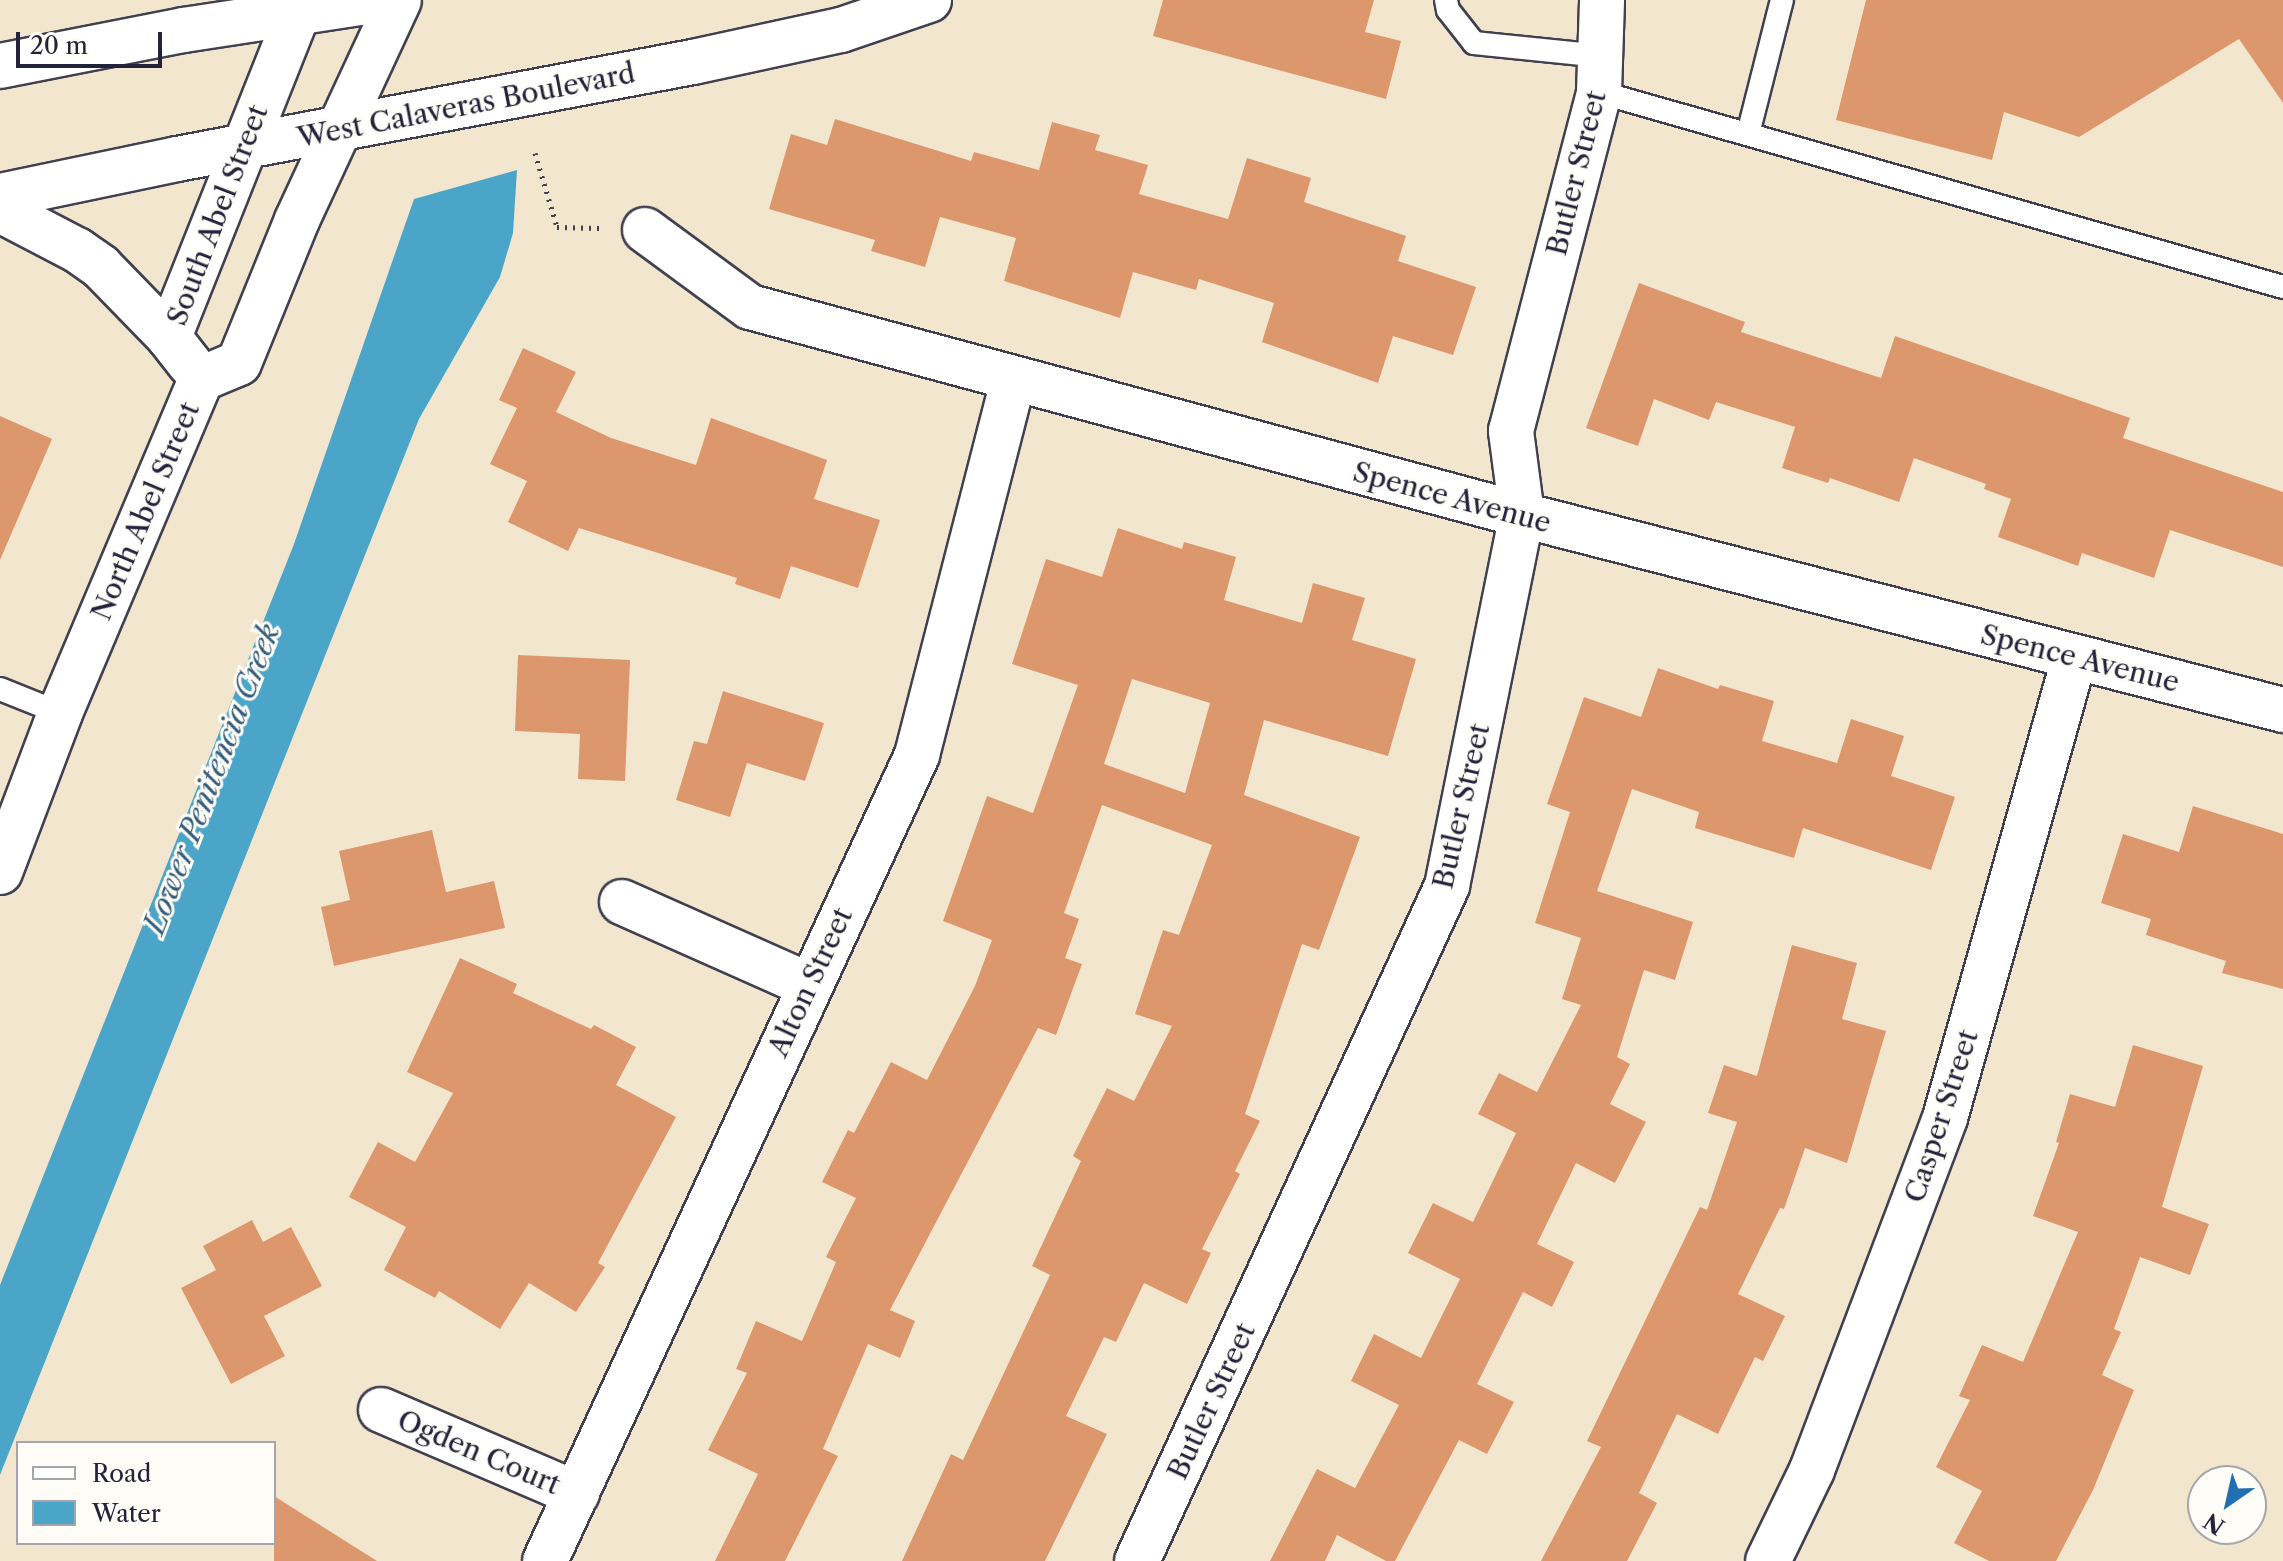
<!DOCTYPE html>
<style>
body{margin:0}
#map{position:relative;width:2283px;height:1561px;overflow:hidden;background:#f2e7ce;font-family:"Libre Caslon Text",serif}
div>[style]{position:absolute}
.water>*{inset:0;background:#4ba5c9}
.building>*{inset:0;background:#dd976d}
.path>*{height:5px;margin-top:-2.5px;transform-origin:0;background:repeating-linear-gradient(90deg,#414051 0 2px,transparent 0 8px)}
.roads{filter:drop-shadow(2px 0 #414051) drop-shadow(-2px 0 #414051) drop-shadow(0 2px #414051) drop-shadow(0 -2px #414051)}
.lane>*{height:22px;margin:-11px;padding:0 11px;transform-origin:11px;border-radius:11px;background:#fff}
.street>*{height:44px;margin:-22px;padding:0 22px;transform-origin:22px;border-radius:22px;background:#fff}
.primary>*{height:44px;margin:-22px;padding:0 22px;transform-origin:22px;border-radius:22px;background:#fff}
.highway>*{height:44px;margin:-22px;padding:0 22px;transform-origin:22px;border-radius:22px;background:#fff}
span{translate:-50% -50%;white-space:nowrap;text-align:center;line-height:1.15;-webkit-text-stroke:6px #fdfcf7;paint-order:stroke}
.street-label{font-size:28px;color:#22223b}
.water-label{font-size:30px;color:#345d7b;font-style:italic}
.legend{position:absolute;left:16px;top:1441px;width:260px;height:104px;box-sizing:border-box;background:#fdfcf7;border:2px solid #a5a5ac;margin:0;padding:10px 14px;list-style:none;font-size:24px;color:#22223b}
.legend li{display:flex;align-items:center;gap:16px;height:40px}
.legend b{width:40px;border:2px solid #a5a5ac}
.north{position:absolute;left:2187px;top:1465px;width:80px;height:80px;box-sizing:border-box;background:#fdfcf7;border:2px solid #a5a5ac;border-radius:50%;rotate:214deg;font-size:22px;font-weight:700;line-height:32px;text-align:center;color:#22223b}
.north::after{content:'';display:block;margin:auto;width:28px;height:36px;background:#1f6fb2;clip-path:polygon(50% 0,100% 100%,50% 72%,0 100%)}
.scale{position:absolute;left:16px;top:32px;width:146px;height:36px;box-sizing:border-box;border:4px solid #22223b;border-top:0;padding-left:10px;font-size:24px;line-height:28px;white-space:nowrap;color:#22223b;-webkit-text-stroke:6px #fdfcf7;paint-order:stroke}
</style>
<div id="map">
<div class="water">
<i style="clip-path:polygon(517px 170px,513px 233px,500px 277px,419px 419px,0 1475px,0 1285px,294px 544px,414px 199px)"></i>
</div>
<div class="building">
<i style="clip-path:polygon(1163px 0,1374px 0,1365px 32px,1401px 41px,1386px 99px,1153px 36px)"></i>
<i style="clip-path:polygon(1866px 0,2283px 0,2283px 103px,2239px 39px,2079px 137px,2004px 112px,1992px 160px,1836px 120px)"></i>
<i style="clip-path:polygon(835px 119px,971px 161px,974px 152px,1039px 170px,1052px 122px,1100px 135px,1095px 150px,1148px 165px,1139px 194px,1228px 219px,1247px 158px,1311px 178px,1304px 202px,1406px 236px,1398px 261px,1476px 287px,1453px 355px,1393px 336px,1378px 383px,1262px 342px,1274px 303px,1199px 279px,1196px 290px,1133px 272px,1120px 318px,1004px 281px,1016px 238px,940px 217px,925px 267px,871px 251px,875px 240px,769px 209px,791px 134px,827px 145px)"></i>
<i style="clip-path:polygon(1639px 283px,1745px 322px,1741px 332px,1881px 378px,1895px 336px,2130px 418px,2123px 438px,2283px 492px,2283px 567px,2170px 530px,2154px 578px,2082px 553px,2078px 566px,1998px 537px,2011px 499px,1984px 489px,1986px 484px,1914px 458px,1899px 502px,1830px 478px,1828px 483px,1782px 468px,1795px 427px,1716px 402px,1709px 420px,1654px 399px,1638px 446px,1586px 428px)"></i>
<i style="clip-path:polygon(523px 348px,576px 372px,556px 412px,611px 438px,696px 465px,711px 418px,827px 460px,814px 499px,880px 520px,858px 588px,791px 566px,780px 599px,735px 584px,737px 578px,579px 528px,568px 551px,508px 522px,527px 481px,490px 464px,517px 408px,499px 400px)"></i>
<i style="clip-path:polygon(0 416px,52px 439px,0 560px)"></i>
<i style="clip-path:polygon(evenodd,1118px 528px,1182px 549px,1184px 542px,1236px 557px,1224px 600px,1302px 623px,1313px 583px,1365px 598px,1352px 640px,1416px 659px,1388px 756px,1264px 720px,1244px 795px,1360px 837px,1319px 950px,1302px 944px,1245px 1114px,1260px 1121px,1235px 1171px,1240px 1174px,1202px 1249px,1211px 1253px,1187px 1304px,1144px 1283px,1116px 1342px,1104px 1337px,1066px 1416px,1107px 1434px,1045px 1561px,902px 1561px,951px 1454px,963px 1460px,1050px 1275px,1032px 1266px,1081px 1161px,1073px 1156px,1107px 1088px,1134px 1101px,1172px 1026px,1135px 1014px,1163px 930px,1179px 935px,1212px 845px,1102px 805px,1064px 913px,1079px 919px,1065px 958px,1082px 964px,1056px 1035px,1038px 1028px,890px 1310px,915px 1321px,900px 1358px,868px 1344px,823px 1449px,838px 1456px,785px 1561px,715px 1561px,758px 1474px,708px 1450px,747px 1373px,736px 1369px,756px 1321px,802px 1341px,836px 1262px,826px 1257px,856px 1198px,822px 1182px,848px 1130px,854px 1133px,891px 1062px,927px 1080px,975px 986px,992px 940px,943px 921px,987px 796px,1033px 813px,1078px 685px,1012px 664px,1046px 559px,1102px 577px,1118px 528px,1132px 679px,1210px 703px,1185px 793px,1104px 764px,1132px 679px)"></i>
<i style="clip-path:polygon(518px 655px,630px 660px,625px 781px,578px 779px,580px 734px,515px 731px)"></i>
<i style="clip-path:polygon(1658px 668px,1718px 689px,1720px 685px,1774px 701px,1762px 741px,1837px 763px,1851px 719px,1904px 736px,1891px 776px,1955px 797px,1931px 870px,1803px 828px,1794px 858px,1695px 828px,1699px 812px,1632px 789px,1597px 891px,1693px 922px,1675px 980px,1644px 970px,1617px 1057px,1630px 1064px,1610px 1104px,1646px 1122px,1615px 1183px,1576px 1163px,1537px 1244px,1574px 1262px,1552px 1307px,1523px 1292px,1477px 1384px,1514px 1402px,1487px 1454px,1459px 1440px,1395px 1561px,1386px 1561px,1337px 1535px,1325px 1561px,1270px 1561px,1317px 1469px,1355px 1488px,1399px 1405px,1351px 1381px,1374px 1334px,1421px 1358px,1460px 1279px,1408px 1253px,1433px 1203px,1473px 1222px,1516px 1133px,1478px 1114px,1499px 1073px,1537px 1092px,1581px 1005px,1562px 999px,1581px 938px,1535px 923px,1570px 812px,1547px 804px,1584px 697px,1641px 717px)"></i>
<i style="clip-path:polygon(723px 691px,824px 723px,805px 781px,747px 763px,730px 817px,676px 800px,694px 741px,707px 744px)"></i>
<i style="clip-path:polygon(2193px 806px,2283px 834px,2283px 989px,2222px 973px,2226px 961px,2146px 935px,2151px 919px,2101px 903px,2123px 834px,2179px 852px)"></i>
<i style="clip-path:polygon(432px 830px,446px 892px,494px 881px,505px 928px,334px 966px,321px 907px,350px 900px,339px 851px)"></i>
<i style="clip-path:polygon(1792px 945px,1857px 963px,1842px 1019px,1886px 1031px,1847px 1163px,1805px 1148px,1784px 1209px,1780px 1208px,1738px 1294px,1785px 1316px,1763px 1361px,1755px 1357px,1718px 1434px,1677px 1414px,1639px 1493px,1657px 1503px,1627px 1561px,1541px 1561px,1601px 1447px,1587px 1441px,1700px 1207px,1707px 1210px,1737px 1122px,1708px 1113px,1724px 1065px,1757px 1076px)"></i>
<i style="clip-path:polygon(460px 958px,517px 984px,513px 993px,591px 1029px,594px 1025px,636px 1047px,616px 1085px,676px 1117px,598px 1263px,605px 1267px,576px 1312px,529px 1283px,500px 1329px,439px 1291px,435px 1298px,384px 1270px,406px 1227px,349px 1197px,378px 1142px,415px 1162px,453px 1093px,407px 1072px)"></i>
<i style="clip-path:polygon(2133px 1045px,2203px 1066px,2162px 1207px,2209px 1224px,2190px 1275px,2140px 1257px,2114px 1329px,2121px 1332px,2102px 1375px,2134px 1390px,2093px 1490px,2056px 1561px,1989px 1561px,1954px 1543px,1982px 1491px,1936px 1467px,1970px 1400px,1959px 1396px,1982px 1345px,2023px 1362px,2078px 1232px,2033px 1216px,2059px 1143px,2056px 1142px,2070px 1094px,2115px 1107px)"></i>
<i style="clip-path:polygon(252px 1220px,263px 1242px,291px 1227px,322px 1286px,264px 1316px,285px 1356px,231px 1384px,181px 1288px,216px 1270px,203px 1246px)"></i>
<i style="clip-path:polygon(274px 1496px,377px 1561px,274px 1561px)"></i>
</div>
<div class="path">
<i style="left:535px;top:153px;width:77px;rotate:73.4deg"></i>
<i style="left:557px;top:227px;width:43px;rotate:1.3deg"></i>
</div>
<div class="roads">
<div class="lane">
<i style="left:1446px;top:0;width:10px;rotate:79deg"></i>
<i style="left:1448px;top:10px;width:42px;rotate:51.8deg"></i>
<i style="left:1474px;top:43px;width:128px;rotate:5.8deg"></i>
<i style="left:1599px;top:92px;width:711px;rotate:15.91deg"></i>
<i style="left:1748px;top:134px;width:138px;rotate:-75.8deg"></i>
<i style="left:0;top:689px;width:65px;rotate:21.8deg"></i>
</div>
<div class="street">
<i style="left:645px;top:230px;width:130px;rotate:36.3deg"></i>
<i style="left:750px;top:307px;width:800px;rotate:15.08deg"></i>
<i style="left:1522px;top:515px;width:786px;rotate:14.37deg"></i>
<i style="left:622px;top:902px;width:204px;rotate:24deg"></i>
<i style="left:381px;top:1410px;width:213px;rotate:23.2deg"></i>
<i style="left:545px;top:1561px;width:888px;rotate:-65.22deg"></i>
<i style="left:917px;top:755px;width:387px;rotate:-75.6deg"></i>
<i style="left:1137px;top:1561px;width:743px;rotate:-65.33deg"></i>
<i style="left:1447px;top:886px;width:379px;rotate:-78.6deg"></i>
<i style="left:1522px;top:515px;width:85px;rotate:-97.5deg"></i>
<i style="left:1511px;top:431px;width:350px;rotate:-75.4deg"></i>
<i style="left:1599px;top:92px;width:92px;rotate:-88.1deg"></i>
<i style="left:1768px;top:1561px;width:101px;rotate:-64.2deg"></i>
<i style="left:1812px;top:1470px;width:376px;rotate:-69.3deg"></i>
<i style="left:1945px;top:1118px;width:479px;rotate:-74.3deg"></i>
</div>
<div class="primary">
<i style="left:190px;top:364px;width:34px;rotate:-128deg"></i>
<i style="left:169px;top:337px;width:363px;rotate:-68.3deg"></i>
<i style="left:0;top:872px;width:170px;rotate:-69.3deg"></i>
<i style="left:60px;top:713px;width:363px;rotate:-67.1deg"></i>
<i style="left:201px;top:379px;width:41px;rotate:-22.8deg"></i>
<i style="left:239px;top:363px;width:154px;rotate:-67.9deg"></i>
<i style="left:297px;top:220px;width:242px;rotate:-65.1deg"></i>
</div>
<div class="highway">
<i style="left:0;top:66px;width:187px;rotate:-11.1deg"></i>
<i style="left:184px;top:30px;width:199px;rotate:-8.7deg"></i>
<i style="left:0;top:196px;width:181px;rotate:-11.8deg"></i>
<i style="left:177px;top:159px;width:525px;rotate:-10.65deg"></i>
<i style="left:693px;top:62px;width:151px;rotate:-12.2deg"></i>
<i style="left:841px;top:30px;width:93px;rotate:-18.8deg"></i>
<i style="left:0;top:210px;width:87px;rotate:27.5deg"></i>
<i style="left:77px;top:250px;width:29px;rotate:35deg"></i>
<i style="left:101px;top:267px;width:98px;rotate:45.8deg"></i>
</div>
</div>
<div class="street-label">
<span style="left:466px;top:105px;rotate:-11deg">West Calaveras Boulevard</span>
<span style="left:1576px;top:173px;rotate:-76deg">Butler Street</span>
<span style="left:217px;top:215px;rotate:-69deg">South Abel Street</span>
<span style="left:1452px;top:497px;rotate:15deg">Spence Avenue</span>
<span style="left:145px;top:511px;rotate:-67deg">North Abel Street</span>
<span style="left:2080px;top:658px;rotate:14deg">Spence Avenue</span>
<span style="left:1461px;top:806px;rotate:-77deg">Butler Street</span>
<span style="left:810px;top:982px;rotate:-65deg">Alton Street</span>
<span style="left:1941px;top:1116px;rotate:-72deg">Casper Street</span>
<span style="left:1211px;top:1401px;rotate:-65deg">Butler Street</span>
<span style="left:479px;top:1452px;rotate:23deg">Ogden Court</span>
</div>
<div class="water-label">
<span style="left:212px;top:779px;rotate:-69deg">Lower Penitencia Creek</span>
</div>
<ul class="legend">
<li><b style="height:10px;background:#fff"></b>Road</li>
<li><b style="height:22px;background:#4ba5c9"></b>Water</li>
</ul>
<div class="north">N</div>
<div class="scale">20 m</div>
</div>
